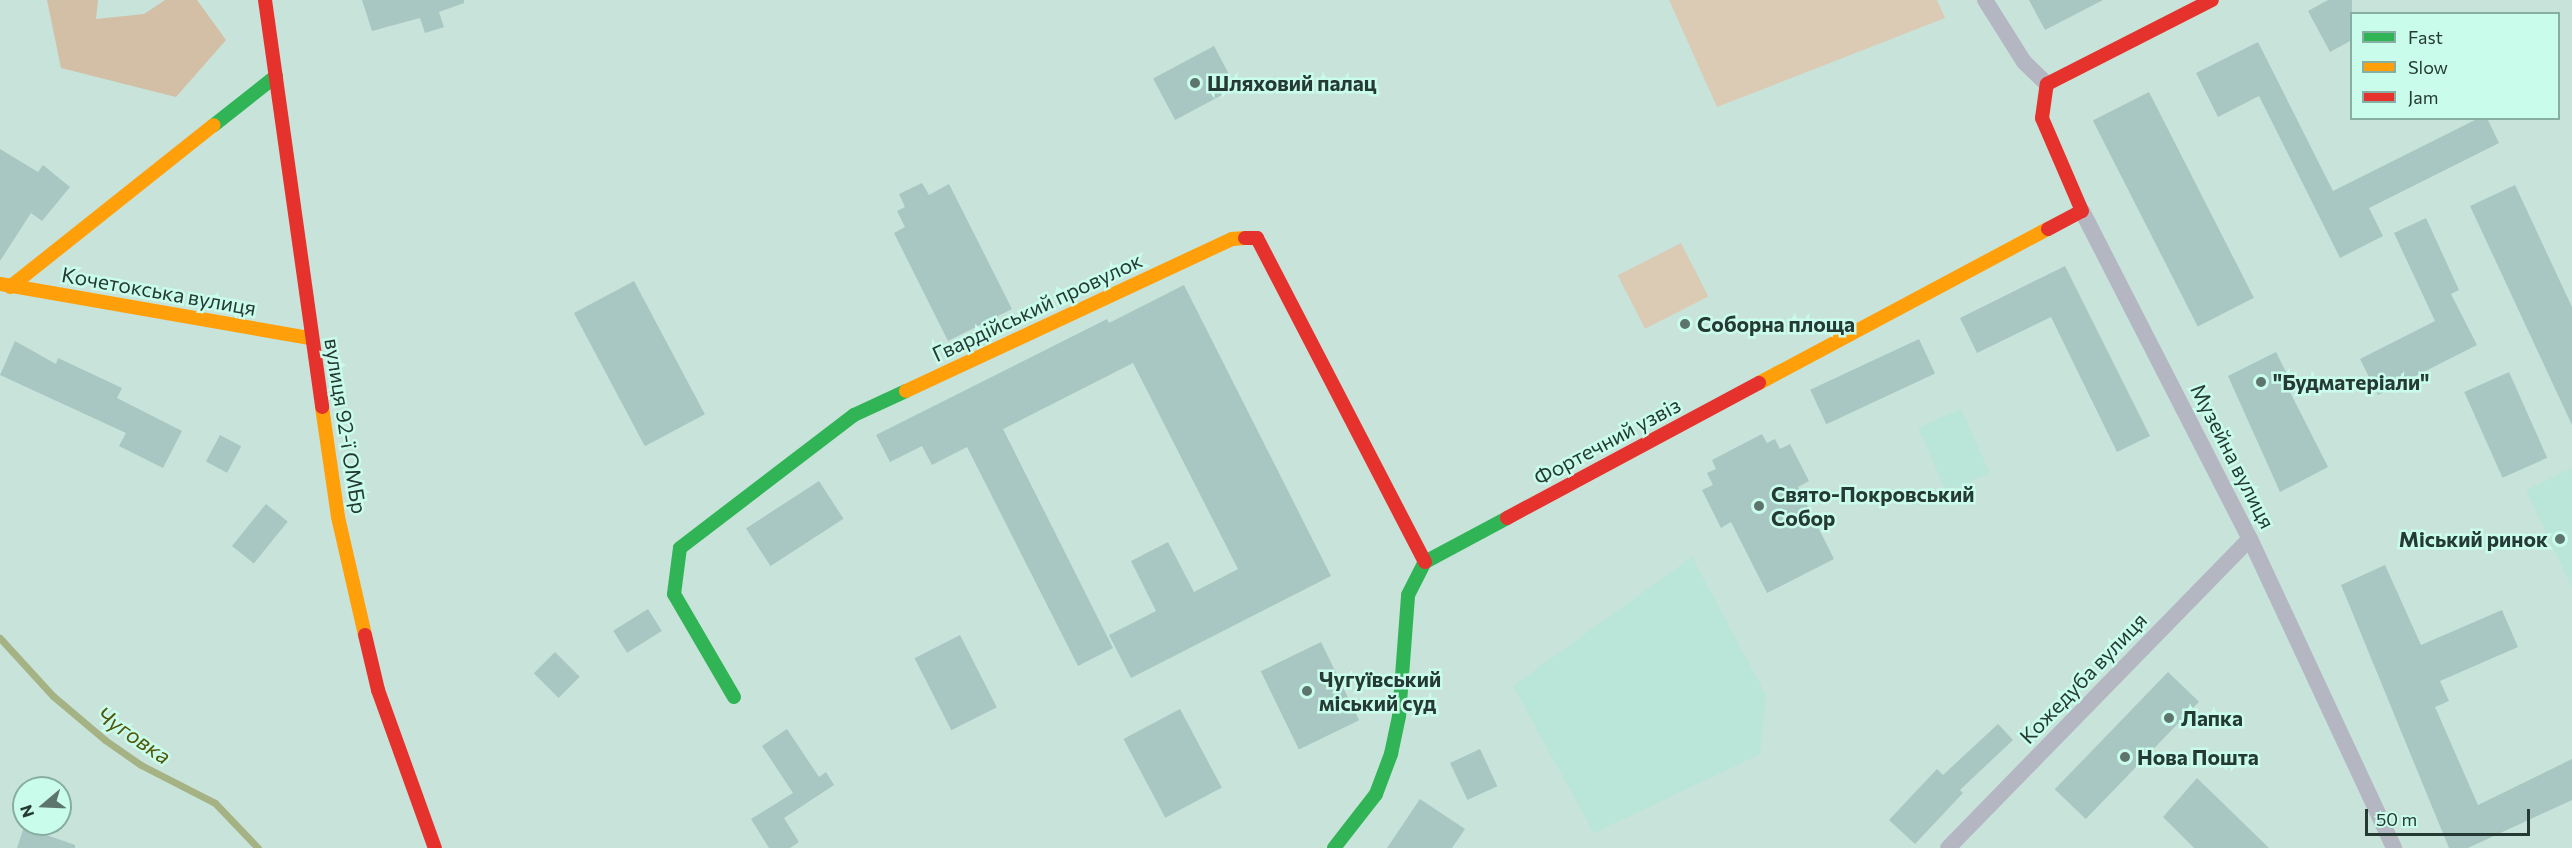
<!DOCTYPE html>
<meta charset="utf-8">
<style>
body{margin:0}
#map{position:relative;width:2572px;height:848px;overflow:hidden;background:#c7e3da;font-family:Commissioner,sans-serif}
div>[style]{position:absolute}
.built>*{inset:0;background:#b9e6d8;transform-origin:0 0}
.green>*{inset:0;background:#dccbb4;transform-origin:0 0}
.forest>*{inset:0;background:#d2bfa6}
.stream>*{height:7px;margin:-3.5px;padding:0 3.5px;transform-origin:3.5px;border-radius:3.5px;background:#a5b283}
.building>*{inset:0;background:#a9c7c2;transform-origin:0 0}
.street>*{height:16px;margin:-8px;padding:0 8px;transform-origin:8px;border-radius:8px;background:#b4b6c1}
.fast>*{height:14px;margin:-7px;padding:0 7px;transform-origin:7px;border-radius:7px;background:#30b455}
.slow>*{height:14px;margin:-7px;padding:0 7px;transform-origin:7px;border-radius:7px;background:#ff9f0a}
.jam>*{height:14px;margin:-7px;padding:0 7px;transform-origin:7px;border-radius:7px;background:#e5322d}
.dots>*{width:16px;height:16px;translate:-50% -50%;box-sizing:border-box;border:3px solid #c9fceb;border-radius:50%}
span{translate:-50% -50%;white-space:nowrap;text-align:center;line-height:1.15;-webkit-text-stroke:5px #c9fceb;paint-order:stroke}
.poi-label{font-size:21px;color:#253a34;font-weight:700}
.left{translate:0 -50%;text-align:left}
.right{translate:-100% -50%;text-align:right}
.street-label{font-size:21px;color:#253a34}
.water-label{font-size:22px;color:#52570c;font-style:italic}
.legend{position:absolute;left:2350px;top:12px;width:210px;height:108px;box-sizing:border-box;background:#c9fceb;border:2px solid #87aea2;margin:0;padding:8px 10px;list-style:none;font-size:18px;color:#253a34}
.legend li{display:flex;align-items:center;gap:12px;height:30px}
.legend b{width:30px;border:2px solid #87aea2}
.north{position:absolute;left:12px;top:776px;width:60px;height:60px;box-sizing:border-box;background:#c9fceb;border:2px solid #87aea2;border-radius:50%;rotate:251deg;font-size:16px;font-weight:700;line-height:24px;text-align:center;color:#253a34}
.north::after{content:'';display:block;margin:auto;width:21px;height:27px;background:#5e756e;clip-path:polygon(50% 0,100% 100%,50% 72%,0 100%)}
.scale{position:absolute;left:2365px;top:809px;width:165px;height:27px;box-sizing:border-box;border:3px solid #253a34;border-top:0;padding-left:8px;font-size:18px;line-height:21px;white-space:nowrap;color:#253a34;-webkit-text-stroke:4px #c9fceb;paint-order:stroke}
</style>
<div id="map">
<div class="built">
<i style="left:1961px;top:409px;width:70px;height:47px;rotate:66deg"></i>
<i style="clip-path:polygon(2572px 468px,2572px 588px,2526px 490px)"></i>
<i style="clip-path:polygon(1692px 557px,1766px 695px,1760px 754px,1594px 833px,1513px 686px)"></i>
</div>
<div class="green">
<i style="clip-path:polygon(1669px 0,1937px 0,1945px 18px,1717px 107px)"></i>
<i style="left:1681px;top:243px;width:60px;height:71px;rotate:63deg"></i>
</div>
<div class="forest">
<i style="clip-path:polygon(47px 0,98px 0,96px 19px,144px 14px,165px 0,197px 0,226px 40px,176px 97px,61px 68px)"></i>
</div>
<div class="stream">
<i style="left:0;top:638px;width:79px;rotate:47.6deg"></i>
<i style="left:53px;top:696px;width:68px;rotate:40.2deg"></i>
<i style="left:105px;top:740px;width:44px;rotate:34.8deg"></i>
<i style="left:141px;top:765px;width:83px;rotate:27.2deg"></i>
<i style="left:215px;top:803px;width:62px;rotate:46.3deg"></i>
</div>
<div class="building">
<i style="clip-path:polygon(362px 0,464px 0,464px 3px,439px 12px,444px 27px,425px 33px,420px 18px,372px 31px)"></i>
<i style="clip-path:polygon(2029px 0,2103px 0,2045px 30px)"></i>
<i style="clip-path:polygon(2328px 0,2352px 0,2352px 40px,2330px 52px,2308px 11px)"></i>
<i style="clip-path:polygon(2258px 42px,2333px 191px,2479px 118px,2487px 118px,2499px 143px,2369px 208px,2383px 236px,2340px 258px,2259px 96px,2218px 117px,2196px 73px)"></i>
<i style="left:1214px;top:46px;width:47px;height:69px;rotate:62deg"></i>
<i style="left:2149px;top:92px;width:231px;height:63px;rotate:63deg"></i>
<i style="clip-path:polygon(0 149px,38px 172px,43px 165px,70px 187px,42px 221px,31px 213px,0 261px)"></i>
<i style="clip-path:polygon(922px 183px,929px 195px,949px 184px,1012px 309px,948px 341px,894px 233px,905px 227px,897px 211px,905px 207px,899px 194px)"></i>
<i style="clip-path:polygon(2515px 185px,2572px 307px,2572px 425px,2470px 206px)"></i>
<i style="clip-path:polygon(2426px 218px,2459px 290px,2451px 294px,2477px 345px,2378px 395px,2360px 359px,2435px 321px,2394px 233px)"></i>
<i style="clip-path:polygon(2065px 266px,2150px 436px,2117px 452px,2051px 317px,1977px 353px,1960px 318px)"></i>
<i style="left:634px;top:281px;width:151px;height:68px;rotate:62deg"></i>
<i style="clip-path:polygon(1184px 285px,1331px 576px,1131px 678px,1109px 635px,1156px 611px,1131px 561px,1168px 542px,1194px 592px,1238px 569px,1133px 363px,1003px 429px,1113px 648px,1078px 666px,967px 447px,932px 465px,922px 446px,890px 462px,876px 435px,1107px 319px,1109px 323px)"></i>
<i style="left:1919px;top:339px;width:38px;height:120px;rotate:65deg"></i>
<i style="clip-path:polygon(15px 341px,56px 364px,58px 358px,122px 388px,117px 398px,182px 431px,163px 468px,119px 446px,126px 433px,0 375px)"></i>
<i style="clip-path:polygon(2276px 352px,2294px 388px,2289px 390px,2328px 467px,2280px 492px,2228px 376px)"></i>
<i style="left:2509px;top:372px;width:94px;height:49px;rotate:66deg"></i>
<i style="clip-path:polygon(1762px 434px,1767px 443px,1775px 439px,1780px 449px,1790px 444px,1809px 481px,1798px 487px,1834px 559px,1767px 593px,1731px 522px,1721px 528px,1702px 490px,1713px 485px,1707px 473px,1716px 469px,1712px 460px)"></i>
<i style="left:220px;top:435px;width:24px;height:30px;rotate:28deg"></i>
<i style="left:819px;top:481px;width:45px;height:87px;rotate:57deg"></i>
<i style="left:266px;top:504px;width:28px;height:54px;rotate:39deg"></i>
<i style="clip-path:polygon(2385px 565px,2421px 645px,2502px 610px,2518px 647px,2440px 681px,2449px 701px,2435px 707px,2478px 805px,2572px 759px,2572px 800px,2468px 848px,2449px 848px,2341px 585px)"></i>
<i style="left:648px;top:609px;width:26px;height:41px;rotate:58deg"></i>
<i style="left:960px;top:635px;width:81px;height:51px;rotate:63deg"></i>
<i style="left:1321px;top:642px;width:87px;height:67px;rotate:64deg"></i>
<i style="left:555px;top:652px;width:35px;height:30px;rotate:45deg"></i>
<i style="left:2168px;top:672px;width:43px;height:163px;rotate:44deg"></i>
<i style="left:1180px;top:709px;width:89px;height:64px;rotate:62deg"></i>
<i style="clip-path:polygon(1998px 724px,2013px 740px,1960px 790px,1963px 793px,1915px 844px,1889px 820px,1937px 769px,1943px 775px)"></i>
<i style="clip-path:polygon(787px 729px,819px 777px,826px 772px,834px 785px,784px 818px,799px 842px,790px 848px,769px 848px,751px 819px,793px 793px,762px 746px)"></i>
<i style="left:1480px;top:749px;width:41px;height:33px;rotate:65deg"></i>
<i style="clip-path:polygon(2197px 778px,2269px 848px,2194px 848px,2163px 817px)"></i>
<i style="clip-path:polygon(1420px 799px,1465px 829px,1452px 848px,1387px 848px)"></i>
<i style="clip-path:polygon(24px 827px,75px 845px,75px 848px,17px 848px)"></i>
</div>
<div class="street">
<i style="left:1985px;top:0;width:73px;rotate:57.8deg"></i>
<i style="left:2024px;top:62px;width:32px;rotate:44deg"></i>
<i style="left:2082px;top:211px;width:369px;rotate:62.9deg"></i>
<i style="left:2250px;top:539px;width:341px;rotate:65deg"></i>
<i style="left:1948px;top:848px;width:432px;rotate:-45.7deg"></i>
</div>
<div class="fast">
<i style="left:214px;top:125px;width:79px;rotate:-38.3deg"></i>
<i style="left:734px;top:697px;width:119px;rotate:-120.2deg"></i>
<i style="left:674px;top:594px;width:46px;rotate:-82.6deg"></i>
<i style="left:680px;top:548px;width:219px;rotate:-37.4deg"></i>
<i style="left:854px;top:415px;width:57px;rotate:-24.8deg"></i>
<i style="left:1334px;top:848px;width:68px;rotate:-52.1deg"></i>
<i style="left:1376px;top:794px;width:43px;rotate:-69.4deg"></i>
<i style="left:1391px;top:754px;width:39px;rotate:-78deg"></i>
<i style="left:1399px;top:716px;width:121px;rotate:-85.7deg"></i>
<i style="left:1408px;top:595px;width:37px;rotate:-63deg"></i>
<i style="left:1425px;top:562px;width:93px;rotate:-28.2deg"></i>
</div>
<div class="slow">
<i style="left:0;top:284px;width:316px;rotate:9.9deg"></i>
<i style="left:10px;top:287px;width:260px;rotate:-38.5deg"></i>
<i style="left:1759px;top:383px;width:327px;rotate:-28.1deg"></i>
<i style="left:906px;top:391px;width:360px;rotate:-25deg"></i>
<i style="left:1232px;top:239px;width:13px;rotate:-4deg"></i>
<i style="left:322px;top:407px;width:111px;rotate:81.7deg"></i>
<i style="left:338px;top:517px;width:121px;rotate:77.1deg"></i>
</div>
<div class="jam">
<i style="left:265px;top:0;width:411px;rotate:82deg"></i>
<i style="left:2048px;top:229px;width:38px;rotate:-28deg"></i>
<i style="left:2082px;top:211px;width:101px;rotate:-113.3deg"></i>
<i style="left:2042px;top:118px;width:34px;rotate:-82deg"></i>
<i style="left:2047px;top:84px;width:185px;rotate:-27deg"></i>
<i style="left:1245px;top:238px;width:12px"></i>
<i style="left:1257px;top:238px;width:365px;rotate:62.6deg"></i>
<i style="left:1507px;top:518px;width:286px;rotate:-28.2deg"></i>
<i style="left:365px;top:635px;width:57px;rotate:76.7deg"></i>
<i style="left:378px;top:690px;width:168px;rotate:70.2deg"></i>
</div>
<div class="dots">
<i style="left:1195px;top:83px;background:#5e756e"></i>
<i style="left:1685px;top:324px;background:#5e756e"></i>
<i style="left:2261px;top:382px;background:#5e756e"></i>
<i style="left:1759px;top:506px;background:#5e756e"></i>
<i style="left:2560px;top:539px;background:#5e756e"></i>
<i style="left:1307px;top:691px;background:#5e756e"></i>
<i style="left:2169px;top:718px;background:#5e756e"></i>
<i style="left:2125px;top:757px;background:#5e756e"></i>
</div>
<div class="poi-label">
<span class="left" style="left:1207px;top:83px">Шляховий палац</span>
<span class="left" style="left:1697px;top:324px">Соборна площа</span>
<span class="left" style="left:2273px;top:382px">"Будматеріали"</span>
<span class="left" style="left:1771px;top:506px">Свято-Покровський<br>Собор</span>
<span class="right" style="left:2548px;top:539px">Міський ринок</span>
<span class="left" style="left:1319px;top:691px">Чугуївський<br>міський суд</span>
<span class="left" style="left:2181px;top:718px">Лапка</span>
<span class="left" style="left:2137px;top:757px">Нова Пошта</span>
</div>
<div class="street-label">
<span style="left:159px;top:291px;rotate:10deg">Кочетокська вулиця</span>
<span style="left:1037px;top:307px;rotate:-25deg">Гвардійський провулок</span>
<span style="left:346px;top:426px;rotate:81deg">вулиця 92-ї ОМБр</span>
<span style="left:1607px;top:441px;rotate:-28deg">Фортечний узвіз</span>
<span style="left:2233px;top:456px;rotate:63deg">Музейна вулиця</span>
<span style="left:2083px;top:678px;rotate:-46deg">Кожедуба вулиця</span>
</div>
<div class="water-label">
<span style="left:134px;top:735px;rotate:34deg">Чуговка</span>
</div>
<ul class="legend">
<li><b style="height:8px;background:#30b455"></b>Fast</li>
<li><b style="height:8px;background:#ff9f0a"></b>Slow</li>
<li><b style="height:8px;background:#e5322d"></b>Jam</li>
</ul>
<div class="north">N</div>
<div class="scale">50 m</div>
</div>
